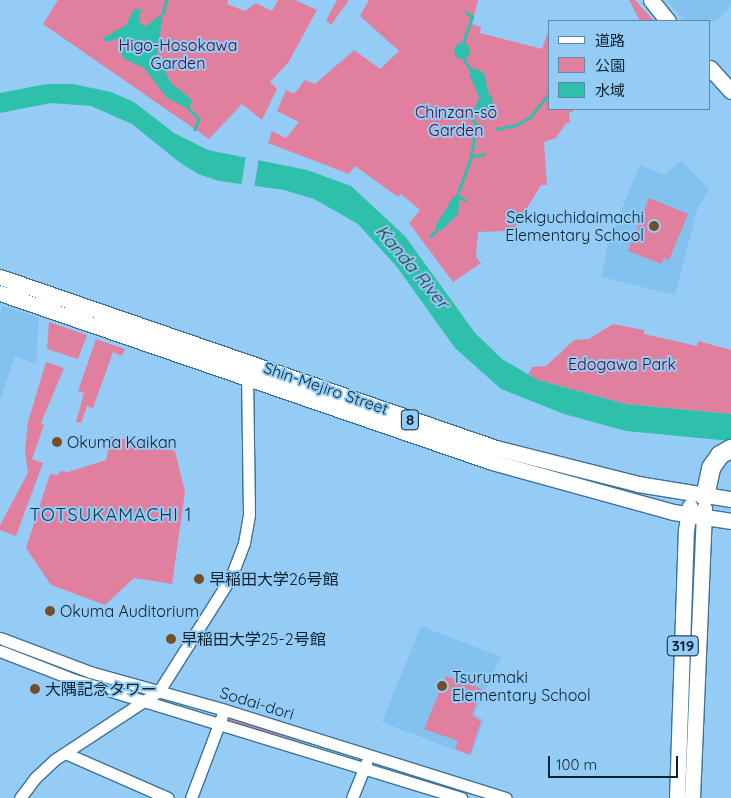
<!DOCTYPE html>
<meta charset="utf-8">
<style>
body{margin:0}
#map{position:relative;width:731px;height:798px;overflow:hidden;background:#95ccf5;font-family:Quicksand,"Noto Sans JP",sans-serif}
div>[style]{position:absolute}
.built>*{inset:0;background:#83c1ef}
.green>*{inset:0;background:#e0809e}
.water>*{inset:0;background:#2fc0ac}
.round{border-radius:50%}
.pier>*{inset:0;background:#95ccf5;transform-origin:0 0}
.stream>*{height:2.5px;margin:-1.25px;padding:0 1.25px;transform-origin:1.25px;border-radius:1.25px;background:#2fc0ac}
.roads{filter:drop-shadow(1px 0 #3d7296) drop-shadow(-1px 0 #3d7296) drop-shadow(0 1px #3d7296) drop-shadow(0 -1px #3d7296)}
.tertiary>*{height:11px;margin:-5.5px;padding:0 5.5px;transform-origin:5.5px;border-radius:5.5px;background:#fff}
.primary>*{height:15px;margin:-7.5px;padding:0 7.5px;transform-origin:7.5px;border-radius:7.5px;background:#fff}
.motorway>*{height:18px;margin:-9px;padding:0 9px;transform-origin:9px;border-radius:9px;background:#fff}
.dots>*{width:14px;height:14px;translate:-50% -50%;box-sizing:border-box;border:2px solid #95ccf5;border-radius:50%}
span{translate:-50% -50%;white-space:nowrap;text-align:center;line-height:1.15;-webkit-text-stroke:4px #95ccf5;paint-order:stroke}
.shield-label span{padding:1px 4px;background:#95ccf5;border:1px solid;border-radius:4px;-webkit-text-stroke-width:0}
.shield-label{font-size:15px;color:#0b2231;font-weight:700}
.park-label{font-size:16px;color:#530729}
.poi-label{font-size:16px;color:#0b2231}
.right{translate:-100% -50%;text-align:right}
.left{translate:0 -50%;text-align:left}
.street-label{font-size:16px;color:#0b2231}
.water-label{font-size:18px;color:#13302b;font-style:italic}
.neighbourhood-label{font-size:18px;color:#0c3650;letter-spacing:1px}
.legend{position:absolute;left:548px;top:20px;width:162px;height:90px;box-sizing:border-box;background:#95ccf5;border:1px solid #5e88a7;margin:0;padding:6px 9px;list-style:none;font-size:15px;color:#0b2231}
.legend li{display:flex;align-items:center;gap:10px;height:25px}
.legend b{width:25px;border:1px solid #5e88a7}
.scale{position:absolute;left:548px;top:756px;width:130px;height:22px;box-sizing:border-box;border:2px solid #0b2231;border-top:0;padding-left:6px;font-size:15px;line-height:18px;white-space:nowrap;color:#0b2231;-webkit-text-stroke:4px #95ccf5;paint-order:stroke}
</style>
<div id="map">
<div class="built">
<i style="clip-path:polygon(667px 0,731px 0,731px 5px,721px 17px,710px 23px,685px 21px)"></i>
<i style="clip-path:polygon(681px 161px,709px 189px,698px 207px,675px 295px,602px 277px,607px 245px,640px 165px,664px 175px)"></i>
<i style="clip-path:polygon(3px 306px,39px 318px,36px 364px,15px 356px,0 400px,0 315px)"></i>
<i style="clip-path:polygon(421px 626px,501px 657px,474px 714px,484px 720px,471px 756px,382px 722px)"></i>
</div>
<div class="green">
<i style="clip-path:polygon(58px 0,228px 0,227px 4px,245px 11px,256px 3px,272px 11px,278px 0,295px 0,317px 10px,288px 63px,270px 82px,277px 89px,262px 120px,242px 104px,209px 139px,43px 24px)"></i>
<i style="clip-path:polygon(337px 0,349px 0,331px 25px,326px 20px)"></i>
<i style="clip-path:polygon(369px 0,478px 0,472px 24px,481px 27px,480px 33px,542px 49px,550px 26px,550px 109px,573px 109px,573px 112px,569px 112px,570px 123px,566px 123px,556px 138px,544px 142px,547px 185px,541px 185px,513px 231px,478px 232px,476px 257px,481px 263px,453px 282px,409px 223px,420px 210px,401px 194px,398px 197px,355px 166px,349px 174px,268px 143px,272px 131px,286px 138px,299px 122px,277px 111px,286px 90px,294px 94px,305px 80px,315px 84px,354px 50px,380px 69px,399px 51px,360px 16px)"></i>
<i style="clip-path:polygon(629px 0,635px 0,654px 21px,640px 21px)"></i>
<i style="clip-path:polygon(649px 198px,688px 214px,669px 260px,664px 258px,661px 264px,628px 251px)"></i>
<i style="clip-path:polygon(49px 322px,87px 335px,78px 359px,47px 349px)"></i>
<i style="clip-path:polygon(613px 324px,644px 330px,644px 334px,697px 346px,698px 341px,731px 350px,731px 414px,625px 404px,538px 380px,528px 374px,532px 367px,546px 366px,574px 340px,589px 339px)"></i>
<i style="clip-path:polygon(96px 339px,125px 349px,122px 356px,113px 352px,93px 408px,87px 406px,81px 423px,76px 422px,84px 393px,78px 391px)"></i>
<i style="clip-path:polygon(46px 362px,64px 368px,41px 423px,44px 425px,32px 459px,43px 463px,16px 536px,0 530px,0 525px,28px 473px,25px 450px,28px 422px)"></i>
<i style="clip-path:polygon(111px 436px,175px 451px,185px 492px,172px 584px,134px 578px,105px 605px,51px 585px,26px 548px,50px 474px,58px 475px,60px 471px,68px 472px,106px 460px)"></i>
<i style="clip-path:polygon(446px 676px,482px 689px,472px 715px,481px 721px,470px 755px,455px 749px,458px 741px,424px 729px)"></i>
<i style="clip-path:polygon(227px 716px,353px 754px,353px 756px,227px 721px)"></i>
</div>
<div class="water">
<i style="clip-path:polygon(134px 9px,141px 9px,139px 21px,145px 27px,163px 13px,157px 57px,168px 64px,165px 72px,171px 83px,192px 100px,189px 109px,167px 98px,144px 68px,124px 59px,119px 49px,124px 45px,122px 38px,104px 42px,103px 38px,126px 25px)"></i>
<i class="round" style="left:454px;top:43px;width:16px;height:16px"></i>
<i style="clip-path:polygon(474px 68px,484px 73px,489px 95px,492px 96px,493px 109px,486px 117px,472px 115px,479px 97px,469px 74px)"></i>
<i style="clip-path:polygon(47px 84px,73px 84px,111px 92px,134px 102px,174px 133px,208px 150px,307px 170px,351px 186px,405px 236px,475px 333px,502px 359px,538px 380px,625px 404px,731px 414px,731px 441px,626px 431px,564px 414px,501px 389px,455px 348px,397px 267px,358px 224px,314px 199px,284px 190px,219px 181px,198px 174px,179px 162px,132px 124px,91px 106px,51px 103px,0 113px,0 93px)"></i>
<i style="clip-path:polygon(454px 196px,460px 197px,458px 214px,442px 230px,436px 231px,436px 225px)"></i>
</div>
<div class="pier">
<i style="left:246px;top:156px;width:13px;height:30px;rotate:9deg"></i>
</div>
<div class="stream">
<i style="left:163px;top:13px;width:13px;rotate:-77deg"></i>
<i style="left:462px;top:46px;width:31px;rotate:-71deg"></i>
<i style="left:472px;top:17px;width:7px;rotate:-146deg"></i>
<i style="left:462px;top:56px;width:17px;rotate:57deg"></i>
<i style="left:189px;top:109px;width:14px;rotate:45deg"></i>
<i style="left:199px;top:119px;width:11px;rotate:112deg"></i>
<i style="left:496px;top:129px;width:20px;rotate:-11deg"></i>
<i style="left:516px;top:125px;width:16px;rotate:-30deg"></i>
<i style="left:530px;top:117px;width:32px;rotate:-51deg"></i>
<i style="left:471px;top:157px;width:13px;rotate:-13deg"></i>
<i style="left:457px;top:196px;width:41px;rotate:-70.3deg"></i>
<i style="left:471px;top:157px;width:33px;rotate:-81deg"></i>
<i style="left:476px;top:124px;width:8px;rotate:-130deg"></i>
<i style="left:471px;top:118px;width:5px;rotate:-53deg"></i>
<i style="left:460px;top:197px;width:6px;rotate:31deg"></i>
<i style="left:430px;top:237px;width:8px;rotate:-45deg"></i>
</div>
<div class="roads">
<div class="tertiary">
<i style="left:0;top:638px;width:96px;rotate:20.7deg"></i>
<i style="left:90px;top:672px;width:140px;rotate:15.7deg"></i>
<i style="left:225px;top:710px;width:294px;rotate:17.4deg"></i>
<i style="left:0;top:651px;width:80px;rotate:21.1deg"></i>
<i style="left:75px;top:680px;width:404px;rotate:17deg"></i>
<i style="left:65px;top:753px;width:112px;rotate:23.6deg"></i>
<i style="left:20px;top:798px;width:25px;rotate:-53deg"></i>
<i style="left:35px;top:778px;width:26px;rotate:-43deg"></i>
<i style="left:54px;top:760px;width:126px;rotate:-33.3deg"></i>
<i style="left:159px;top:691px;width:135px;rotate:-57.7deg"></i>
<i style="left:231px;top:577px;width:36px;rotate:-69deg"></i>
<i style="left:244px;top:543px;width:29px;rotate:-80deg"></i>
<i style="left:249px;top:514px;width:143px;rotate:-90.8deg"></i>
<i style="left:191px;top:798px;width:88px;rotate:-69.3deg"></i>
<i style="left:352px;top:798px;width:38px;rotate:-68deg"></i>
</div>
<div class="primary">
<i style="left:651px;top:0;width:27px;rotate:51deg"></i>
<i style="left:710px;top:68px;width:31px;rotate:48deg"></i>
<i style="left:0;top:277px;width:525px;rotate:19.02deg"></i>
<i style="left:496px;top:448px;width:146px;rotate:14.2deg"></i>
<i style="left:638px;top:484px;width:94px;rotate:9.2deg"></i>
<i style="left:0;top:293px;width:520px;rotate:18.96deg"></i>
<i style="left:492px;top:462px;width:188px;rotate:15.4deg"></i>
<i style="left:673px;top:512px;width:59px;rotate:8.8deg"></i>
<i style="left:677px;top:798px;width:268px;rotate:-88.1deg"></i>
<i style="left:686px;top:530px;width:24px;rotate:-81deg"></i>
<i style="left:692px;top:798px;width:290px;rotate:-87.6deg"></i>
</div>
<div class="motorway">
<i style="left:705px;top:497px;width:30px;rotate:-78deg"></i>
<i style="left:711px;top:468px;width:16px;rotate:-55deg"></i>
<i style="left:720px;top:455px;width:13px;rotate:-29deg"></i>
</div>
</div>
<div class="dots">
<i style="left:654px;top:226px;background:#744d2b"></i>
<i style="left:57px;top:442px;background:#744d2b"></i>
<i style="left:199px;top:579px;background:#744d2b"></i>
<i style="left:50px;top:611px;background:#744d2b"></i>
<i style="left:171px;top:639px;background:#744d2b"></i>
<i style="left:442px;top:686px;background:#744d2b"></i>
<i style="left:35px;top:689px;background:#744d2b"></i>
</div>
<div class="shield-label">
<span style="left:410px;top:420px">8</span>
<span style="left:683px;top:646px">319</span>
</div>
<div class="park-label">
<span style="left:178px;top:54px">Higo-Hosokawa<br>Garden</span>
<span style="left:456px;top:121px">Chinzan-sō<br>Garden</span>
<span style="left:622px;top:364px">Edogawa Park</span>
</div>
<div class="poi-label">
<span class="right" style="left:644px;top:226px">Sekiguchidaimachi<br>Elementary School</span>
<span class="left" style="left:67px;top:442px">Okuma Kaikan</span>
<span class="left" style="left:209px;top:579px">早稲田大学26号館</span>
<span class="left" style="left:60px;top:611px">Okuma Auditorium</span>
<span class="left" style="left:181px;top:639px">早稲田大学25-2号館</span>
<span class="left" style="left:452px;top:686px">Tsurumaki<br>Elementary School</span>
<span class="left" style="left:45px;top:689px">大隅記念タワー</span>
</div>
<div class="street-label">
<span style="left:326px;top:388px;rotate:19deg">Shin-Mejiro Street</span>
<span style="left:257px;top:703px;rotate:17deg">Sodai-dori</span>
</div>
<div class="water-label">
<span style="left:412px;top:267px;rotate:50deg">Kanda River</span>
</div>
<div class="neighbourhood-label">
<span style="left:111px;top:515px">TOTSUKAMACHI 1</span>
</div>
<ul class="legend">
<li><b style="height:6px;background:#fff"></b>道路</li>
<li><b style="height:14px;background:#e0809e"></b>公園</li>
<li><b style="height:14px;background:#2fc0ac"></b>水域</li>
</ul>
<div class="scale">100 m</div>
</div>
